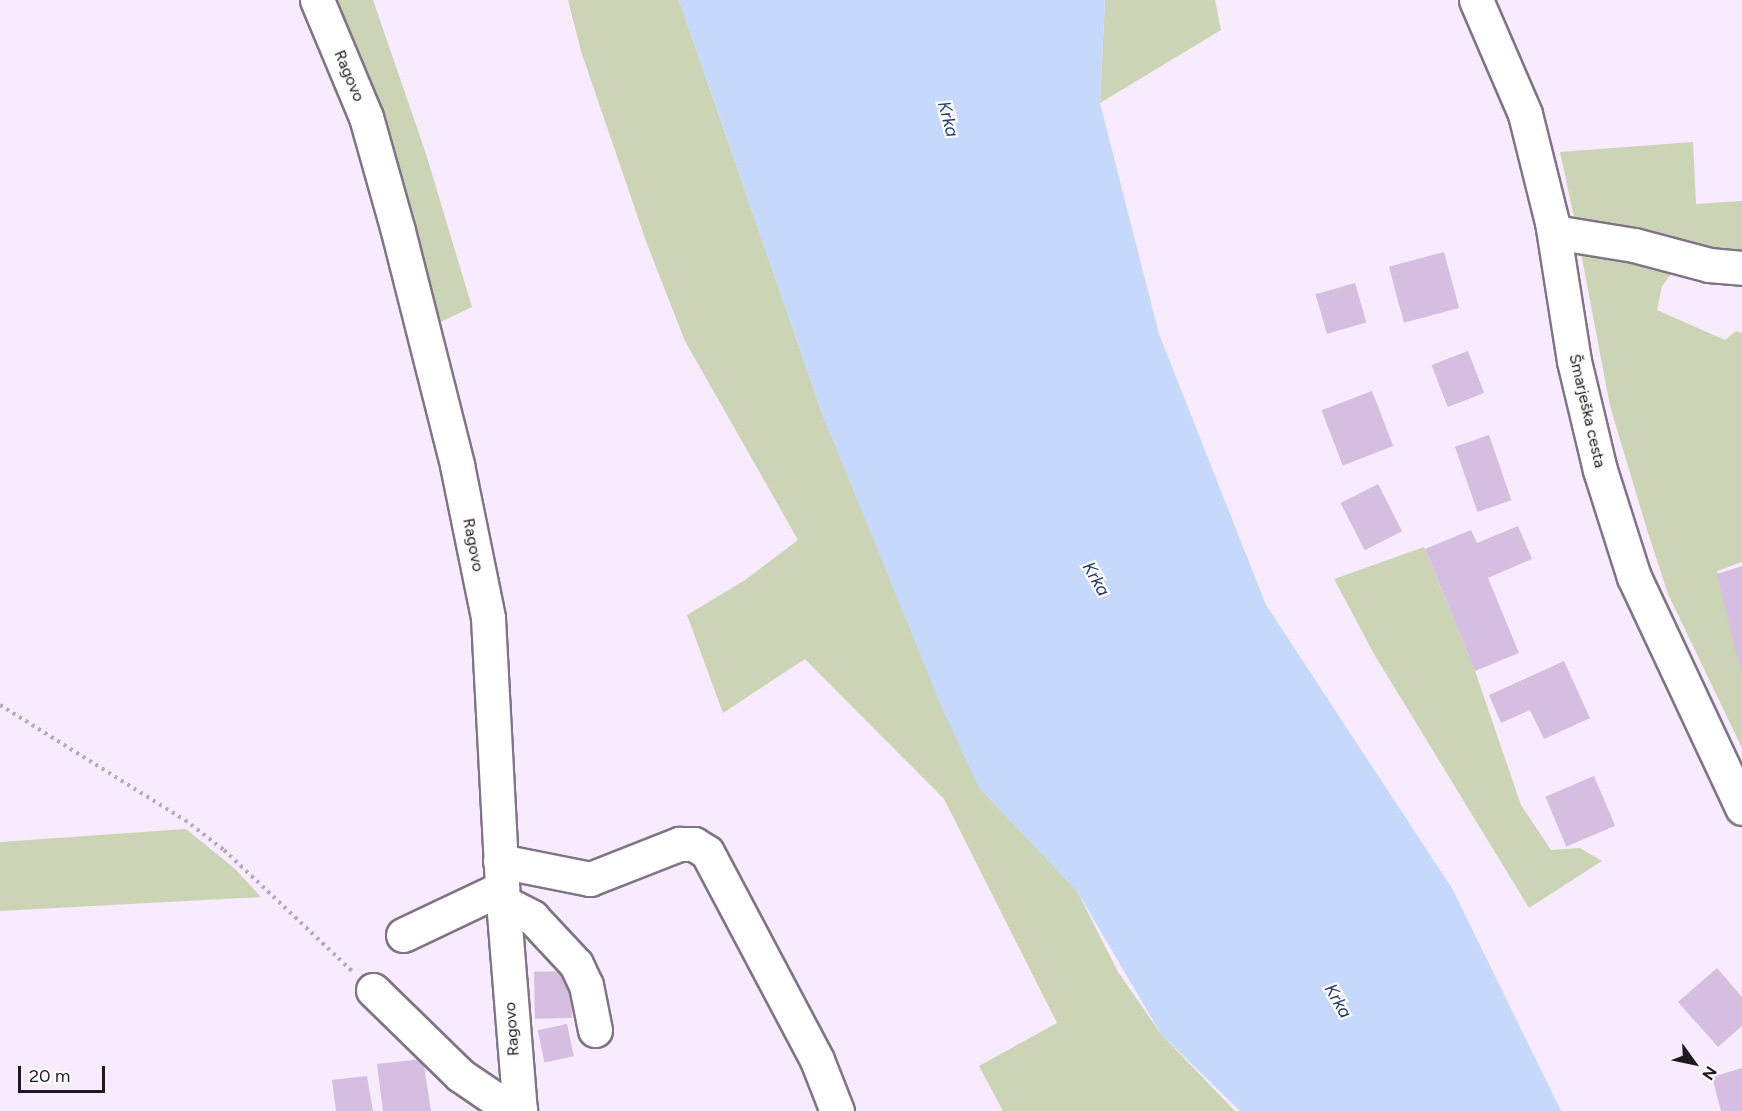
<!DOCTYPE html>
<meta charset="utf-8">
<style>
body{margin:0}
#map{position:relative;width:1742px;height:1111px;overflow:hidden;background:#f7ebfd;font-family:Figtree,sans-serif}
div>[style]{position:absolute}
.green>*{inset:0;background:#cbd4b5}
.water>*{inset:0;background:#c6d9fc}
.building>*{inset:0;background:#d5bee0;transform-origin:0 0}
.path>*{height:4px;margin-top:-2px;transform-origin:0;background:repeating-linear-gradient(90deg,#b5abba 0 3px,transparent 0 7.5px)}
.roads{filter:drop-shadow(2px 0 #807487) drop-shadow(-2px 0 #807487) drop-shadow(0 2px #807487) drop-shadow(0 -2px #807487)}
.minor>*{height:33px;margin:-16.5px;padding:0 16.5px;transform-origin:16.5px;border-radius:16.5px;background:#fff}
span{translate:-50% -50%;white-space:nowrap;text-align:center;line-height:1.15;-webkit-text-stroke:4.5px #fdfdfd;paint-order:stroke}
.street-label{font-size:16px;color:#1e1921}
.water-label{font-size:18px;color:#283f6c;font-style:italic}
.north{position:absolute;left:1664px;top:1033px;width:60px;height:60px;-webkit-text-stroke:4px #fdfdfd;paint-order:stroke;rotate:123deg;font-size:16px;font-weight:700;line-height:24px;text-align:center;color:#1e1921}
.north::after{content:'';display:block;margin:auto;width:21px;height:27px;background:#1e1921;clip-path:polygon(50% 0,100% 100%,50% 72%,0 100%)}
.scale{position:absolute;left:18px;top:1066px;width:87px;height:27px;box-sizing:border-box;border:3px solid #1e1921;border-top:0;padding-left:8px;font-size:18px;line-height:21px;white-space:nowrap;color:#1e1921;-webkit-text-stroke:4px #fdfdfd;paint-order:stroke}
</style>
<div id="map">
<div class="green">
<i style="clip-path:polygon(328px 0,373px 0,426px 154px,472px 307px,432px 326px)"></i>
<i style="clip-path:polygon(568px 0,679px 0,823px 416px,979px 787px,1077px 891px,1118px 972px,1161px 1034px,1235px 1111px,1003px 1111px,979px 1066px,1057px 1023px,944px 799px,805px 659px,723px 713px,687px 615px,745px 580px,798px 540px,685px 341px,647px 244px,581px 51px)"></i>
<i style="clip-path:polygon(1105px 0,1215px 0,1221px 30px,1100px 103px)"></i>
<i style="clip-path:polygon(1693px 142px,1696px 204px,1742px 201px,1742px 260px,1575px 222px,1560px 152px)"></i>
<i style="clip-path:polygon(1581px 253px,1679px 264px,1662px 286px,1657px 310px,1725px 340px,1736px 331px,1742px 333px,1742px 562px,1717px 571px,1742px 645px,1742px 748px,1668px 594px,1648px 533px,1610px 406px)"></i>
<i style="clip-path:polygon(1424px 547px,1475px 671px,1521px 805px,1551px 850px,1580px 848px,1602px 861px,1529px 908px,1374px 654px,1334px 579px)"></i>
<i style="clip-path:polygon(186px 829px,235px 869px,261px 897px,0 911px,0 842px)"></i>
</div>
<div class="water">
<i style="clip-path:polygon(679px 0,1105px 0,1100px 103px,1159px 334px,1266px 605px,1453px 890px,1561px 1111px,1240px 1111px,1161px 1034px,1077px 891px,979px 788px,942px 708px,823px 416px)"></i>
</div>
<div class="building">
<i style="left:1444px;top:252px;width:58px;height:57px;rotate:75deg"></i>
<i style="left:1355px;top:283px;width:41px;height:41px;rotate:74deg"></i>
<i style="left:1468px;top:351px;width:45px;height:39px;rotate:69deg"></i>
<i style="left:1372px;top:391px;width:59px;height:54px;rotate:69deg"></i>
<i style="left:1489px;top:435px;width:69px;height:36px;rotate:71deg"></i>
<i style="left:1378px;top:484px;width:53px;height:42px;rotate:63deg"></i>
<i style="clip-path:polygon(1518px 526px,1532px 559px,1488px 578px,1519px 653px,1475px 671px,1425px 549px,1471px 530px,1477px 543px)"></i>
<i style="clip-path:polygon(1742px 566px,1742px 671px,1741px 672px,1717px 574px)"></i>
<i style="clip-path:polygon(1564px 661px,1590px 718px,1544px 739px,1530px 710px,1501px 723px,1489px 695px)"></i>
<i style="left:1594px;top:776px;width:54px;height:53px;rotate:67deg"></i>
<i style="clip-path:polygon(1717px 968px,1742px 997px,1742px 1026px,1718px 1047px,1678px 1002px)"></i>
<i style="left:571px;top:971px;width:47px;height:37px;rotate:89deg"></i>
<i style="left:567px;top:1024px;width:33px;height:30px;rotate:78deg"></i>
<i style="clip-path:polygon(423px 1059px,431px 1111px,383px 1111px,377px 1064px)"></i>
<i style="clip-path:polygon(1742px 1068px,1742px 1111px,1721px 1111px,1712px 1077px)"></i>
<i style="clip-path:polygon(367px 1076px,373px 1111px,336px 1111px,332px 1080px)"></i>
</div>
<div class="path">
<i style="left:0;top:705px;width:218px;rotate:31.9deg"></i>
<i style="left:185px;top:820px;width:49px;rotate:37.6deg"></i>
<i style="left:224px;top:850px;width:176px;rotate:43.4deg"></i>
</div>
<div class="roads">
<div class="minor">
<i style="left:317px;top:0;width:127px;rotate:67.3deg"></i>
<i style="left:366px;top:117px;width:118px;rotate:74.3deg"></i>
<i style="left:398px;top:231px;width:241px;rotate:75.8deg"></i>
<i style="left:457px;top:465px;width:156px;rotate:78.5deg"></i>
<i style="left:488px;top:618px;width:270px;rotate:87deg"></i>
<i style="left:502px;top:888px;width:224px;rotate:85.4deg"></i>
<i style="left:1476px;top:0;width:124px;rotate:66.7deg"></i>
<i style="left:1525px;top:114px;width:111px;rotate:76deg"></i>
<i style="left:1552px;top:222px;width:141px;rotate:81deg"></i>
<i style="left:1574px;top:361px;width:112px;rotate:76.6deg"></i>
<i style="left:1600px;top:470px;width:112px;rotate:72.4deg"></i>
<i style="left:1634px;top:577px;width:255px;rotate:64.9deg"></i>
<i style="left:1554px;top:232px;width:81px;rotate:9.2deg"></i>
<i style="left:1634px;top:245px;width:78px;rotate:14.9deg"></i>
<i style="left:1709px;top:265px;width:33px;rotate:5deg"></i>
<i style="left:500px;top:861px;width:92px;rotate:11.3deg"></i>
<i style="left:590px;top:879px;width:96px;rotate:-21.5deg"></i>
<i style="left:679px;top:844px;width:15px"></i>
<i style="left:694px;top:844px;width:15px;rotate:32deg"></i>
<i style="left:707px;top:852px;width:235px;rotate:62.1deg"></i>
<i style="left:817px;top:1060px;width:55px;rotate:68.6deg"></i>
<i style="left:503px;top:902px;width:33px;rotate:27deg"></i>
<i style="left:532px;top:917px;width:64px;rotate:46.9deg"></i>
<i style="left:576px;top:964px;width:23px;rotate:65deg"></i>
<i style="left:586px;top:985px;width:46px;rotate:78.7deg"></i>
<i style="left:403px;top:935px;width:110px;rotate:-25.4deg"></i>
<i style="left:373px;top:990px;width:122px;rotate:44.3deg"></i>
<i style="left:460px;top:1075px;width:46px;rotate:34.4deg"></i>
<i style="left:498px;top:1101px;width:24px;rotate:22deg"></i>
</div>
</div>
<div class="street-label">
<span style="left:349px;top:76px;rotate:67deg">Ragovo</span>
<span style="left:1587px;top:411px;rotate:77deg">Šmarješka cesta</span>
<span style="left:473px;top:545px;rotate:79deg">Ragovo</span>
<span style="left:512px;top:1029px;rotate:-94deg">Ragovo</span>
</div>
<div class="water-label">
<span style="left:948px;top:119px;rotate:75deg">Krka</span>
<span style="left:1096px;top:579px;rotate:60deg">Krka</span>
<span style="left:1338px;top:1001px;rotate:60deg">Krka</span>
</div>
<div class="north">N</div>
<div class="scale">20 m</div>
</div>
